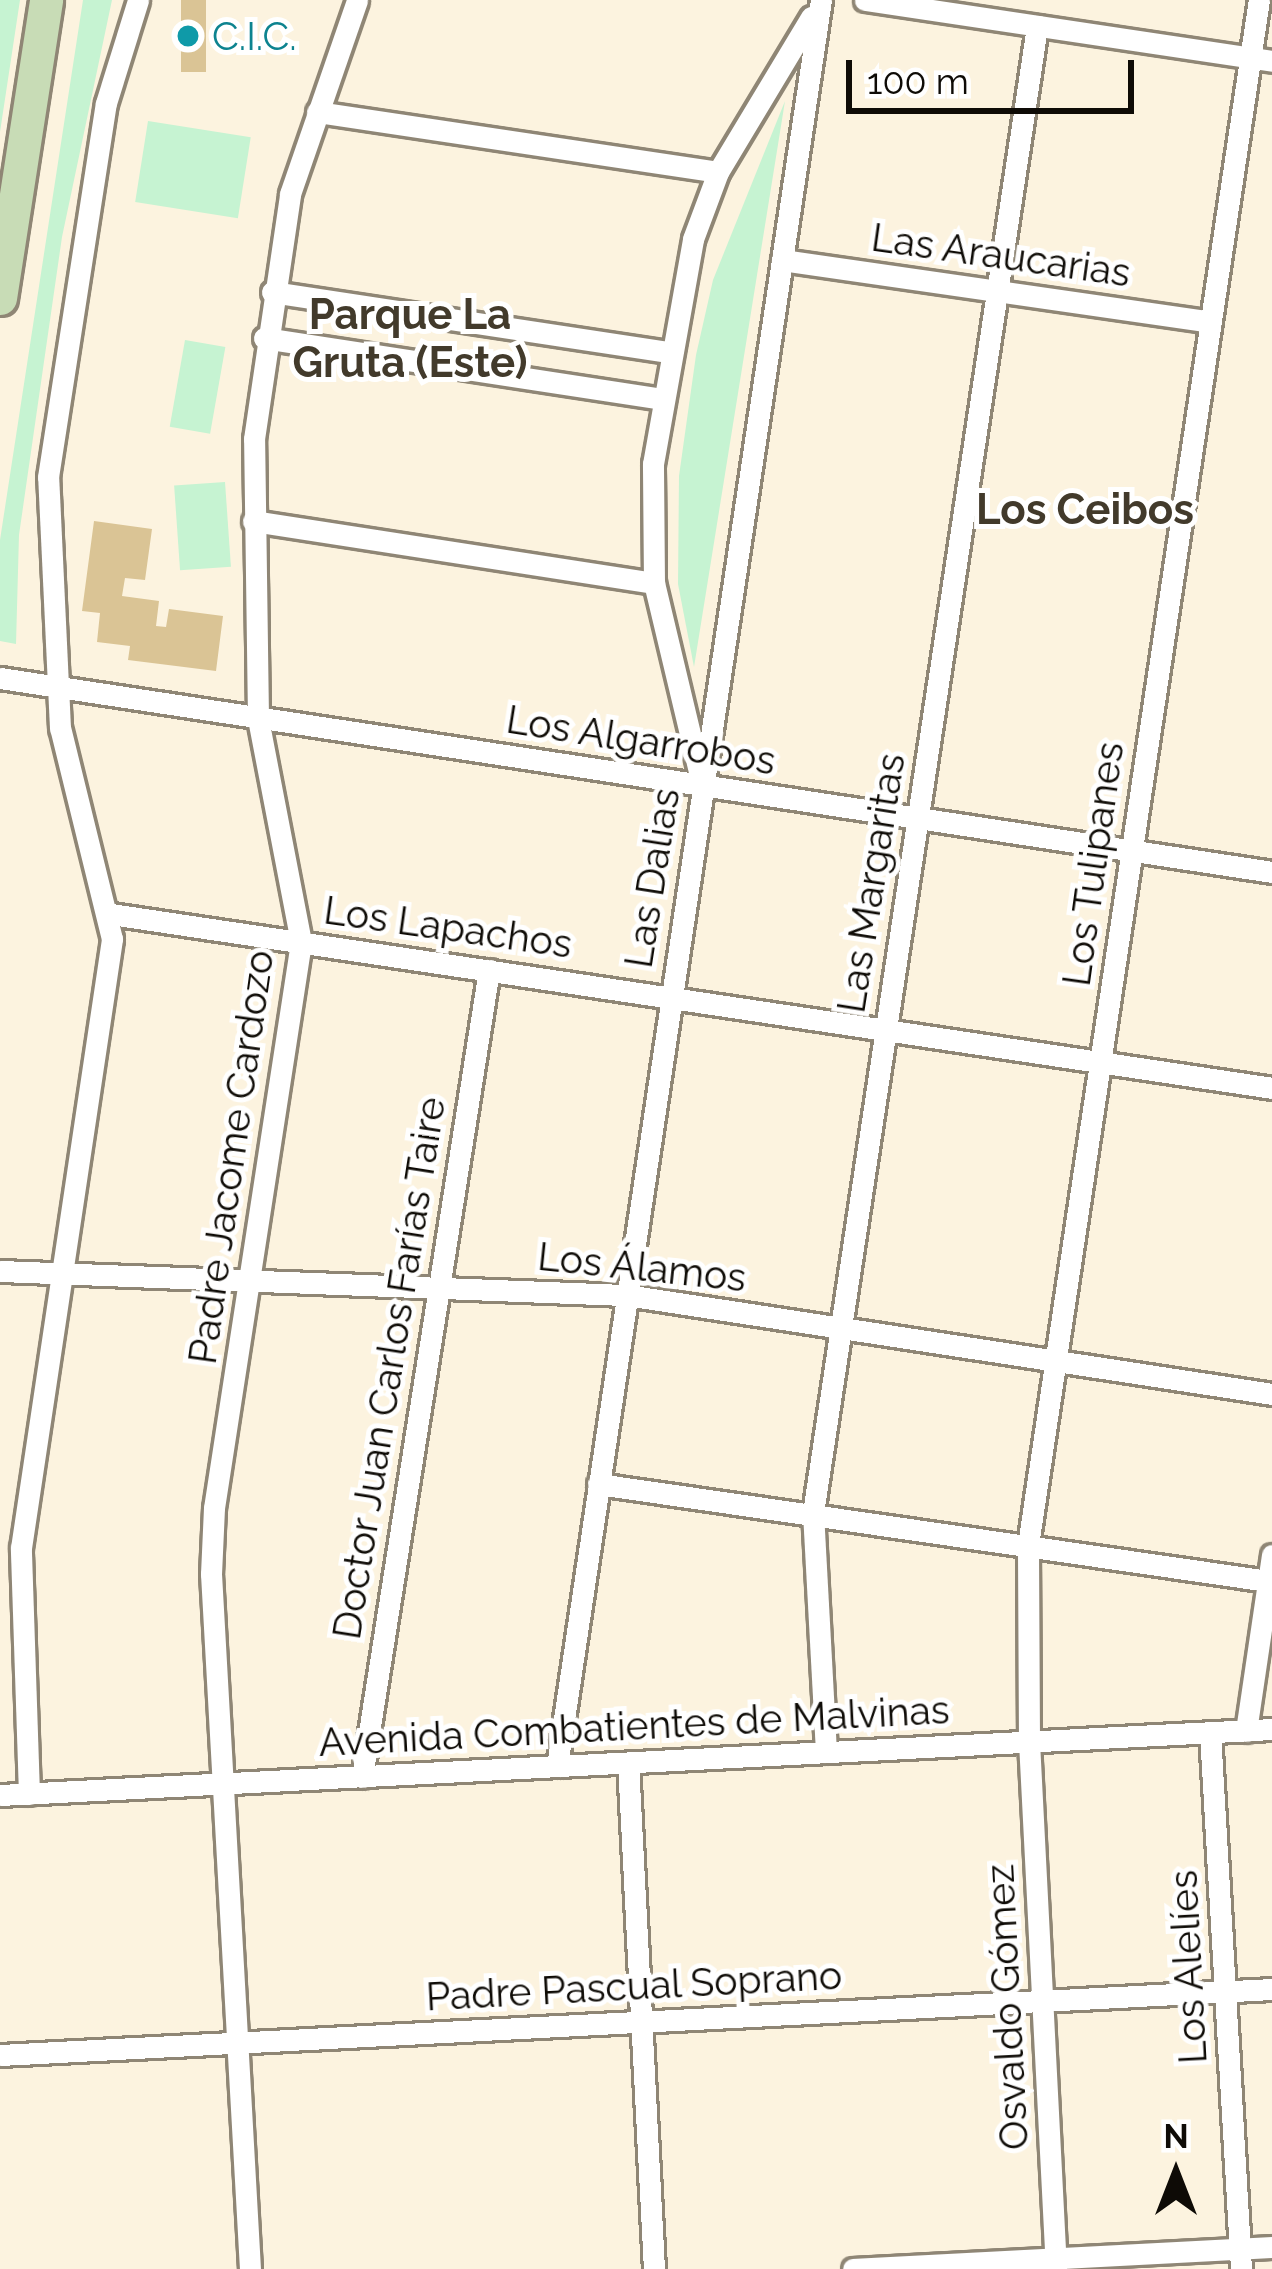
<!DOCTYPE html>
<meta charset="utf-8">
<style>
body{margin:0}
#map{position:relative;width:1272px;height:2269px;overflow:hidden;background:#fcf3df;font-family:Raleway,sans-serif}
div>[style]{position:absolute}
.green>*{inset:0;background:#c6f3d2;transform-origin:0 0}
.building>*{inset:0;background:#dac495;transform-origin:0 0}
.roads{filter:drop-shadow(3px 0 #8f8675) drop-shadow(-3px 0 #8f8675) drop-shadow(0 3px #8f8675) drop-shadow(0 -3px #8f8675)}
.street>*{height:21px;margin:-10.5px;padding:0 10.5px;transform-origin:10.5px;border-radius:10.5px;background:#fff}
.primary>*{height:33px;margin:-16.5px;padding:0 16.5px;transform-origin:16.5px;border-radius:16.5px;background:#c8dcb6}
.dots>*{width:33px;height:33px;translate:-50% -50%;box-sizing:border-box;border:6px solid #fff;border-radius:50%}
span{translate:-50% -50%;white-space:nowrap;text-align:center;line-height:1.15;-webkit-text-stroke:10px #fff;paint-order:stroke}
.culture-label{font-size:39px;color:#0d838f}
.left{translate:0 -50%;text-align:left}
.street-label{font-size:39px;color:#0e0b06}
.neighbourhood-label{font-size:42px;color:#423a2b;font-weight:700}
.north{position:absolute;left:1116px;top:2113px;width:120px;height:120px;-webkit-text-stroke:9px #fff;paint-order:stroke;rotate:0deg;font-size:33px;font-weight:700;line-height:48px;text-align:center;color:#0e0b06}
.north::after{content:'';display:block;margin:auto;width:42px;height:54px;background:#0e0b06;clip-path:polygon(50% 0,100% 100%,50% 72%,0 100%)}
.scale{position:absolute;left:846px;top:60px;width:288px;height:54px;box-sizing:border-box;border:6px solid #0e0b06;border-top:0;padding-left:15px;font-size:36px;line-height:42px;white-space:nowrap;color:#0e0b06;-webkit-text-stroke:9px #fff;paint-order:stroke}
</style>
<div id="map">
<div class="green">
<i style="clip-path:polygon(0 0,20px 0,0 132px)"></i>
<i style="clip-path:polygon(83px 0,112px 0,62px 237px,19px 535px,16px 644px,0 641px,0 540px)"></i>
<i style="clip-path:polygon(785px 101px,694px 667px,678px 584px,679px 476px,696px 355px,713px 280px)"></i>
<i style="left:148px;top:121px;width:104px;height:82px;rotate:9deg"></i>
<i style="left:185px;top:340px;width:41px;height:88px;rotate:10deg"></i>
<i style="left:225px;top:482px;width:85px;height:51px;rotate:86deg"></i>
</div>
<div class="building">
<i style="left:181px;top:0;width:25px;height:72px"></i>
<i style="clip-path:polygon(94px 521px,152px 529px,145px 580px,125px 578px,122px 596px,159px 601px,156px 626px,166px 627px,169px 609px,223px 616px,216px 671px,128px 660px,130px 646px,97px 642px,100px 613px,82px 611px)"></i>
</div>
<div class="roads">
<div class="street">
<i style="left:865px;top:0;width:412px;rotate:8.5deg"></i>
<i style="left:317px;top:112px;width:405px;rotate:8.5deg"></i>
<i style="left:782px;top:260px;width:433px;rotate:8.2deg"></i>
<i style="left:272px;top:292px;width:403px;rotate:8.6deg"></i>
<i style="left:264px;top:338px;width:404px;rotate:8.7deg"></i>
<i style="left:253px;top:521px;width:406px;rotate:8.8deg"></i>
<i style="left:0;top:678px;width:1287px;rotate:8.67deg"></i>
<i style="left:701px;top:780px;width:203px;rotate:-103.4deg"></i>
<i style="left:654px;top:583px;width:119px;rotate:-90.5deg"></i>
<i style="left:653px;top:464px;width:229px;rotate:-79.9deg"></i>
<i style="left:693px;top:239px;width:72px;rotate:-69.5deg"></i>
<i style="left:718px;top:172px;width:181px;rotate:-59deg"></i>
<i style="left:111px;top:914px;width:1174px;rotate:8.52deg"></i>
<i style="left:0;top:1271px;width:626px;rotate:2.2deg"></i>
<i style="left:626px;top:1295px;width:654px;rotate:8.71deg"></i>
<i style="left:598px;top:1484px;width:677px;rotate:8.24deg"></i>
<i style="left:1246px;top:1731px;width:178px;rotate:-81.6deg"></i>
<i style="left:1210px;top:1733px;width:537px;rotate:86.69deg"></i>
<i style="left:826px;top:1752px;width:239px;rotate:-93.1deg"></i>
<i style="left:813px;top:1513px;width:1504px;rotate:-81.43deg"></i>
<i style="left:628px;top:1763px;width:507px;rotate:87.06deg"></i>
<i style="left:557px;top:1766px;width:1786px;rotate:-81.5deg"></i>
<i style="left:362px;top:1777px;width:817px;rotate:-81.06deg"></i>
<i style="left:29px;top:1794px;width:246px;rotate:-91.9deg"></i>
<i style="left:21px;top:1548px;width:616px;rotate:-81.5deg"></i>
<i style="left:112px;top:939px;width:217px;rotate:-103.8deg"></i>
<i style="left:60px;top:728px;width:251px;rotate:-92.7deg"></i>
<i style="left:48px;top:477px;width:378px;rotate:-81.2deg"></i>
<i style="left:106px;top:103px;width:108px;rotate:-72.7deg"></i>
<i style="left:0;top:1795px;width:1274px;rotate:-2.97deg"></i>
<i style="left:0;top:2055px;width:1274px;rotate:-2.97deg"></i>
<i style="left:250px;top:2269px;width:696px;rotate:-93.21deg"></i>
<i style="left:211px;top:1574px;width:66px;rotate:-87.4deg"></i>
<i style="left:214px;top:1508px;width:573px;rotate:-81.26deg"></i>
<i style="left:301px;top:942px;width:228px;rotate:-100.9deg"></i>
<i style="left:258px;top:718px;width:279px;rotate:-90.8deg"></i>
<i style="left:254px;top:439px;width:248px;rotate:-81.6deg"></i>
<i style="left:290px;top:194px;width:205px;rotate:-70.9deg"></i>
<i style="left:853px;top:2269px;width:420px;rotate:-3deg"></i>
<i style="left:1056px;top:2269px;width:528px;rotate:-92.93deg"></i>
<i style="left:1029px;top:1742px;width:197px;rotate:-90.3deg"></i>
<i style="left:1028px;top:1545px;width:1562px;rotate:-81.5deg"></i>
</div>
<div class="primary">
<i style="left:0;top:298px;width:302px;rotate:-81.2deg"></i>
</div>
</div>
<div class="dots">
<i style="left:188px;top:36px;background:#0f9aa8"></i>
</div>
<div class="culture-label">
<span class="left" style="left:212px;top:36px">C.I.C.</span>
</div>
<div class="street-label">
<span style="left:1001px;top:255px;rotate:8deg">Las Araucarias</span>
<span style="left:641px;top:740px;rotate:9deg">Los Algarrobos</span>
<span style="left:1093px;top:864px;rotate:-82deg">Los Tulipanes</span>
<span style="left:652px;top:878px;rotate:-81deg">Las Dalias</span>
<span style="left:871px;top:883px;rotate:-81deg">Las Margaritas</span>
<span style="left:448px;top:927px;rotate:8deg">Los Lapachos</span>
<span style="left:231px;top:1157px;rotate:-82deg">Padre Jacome Cardozo</span>
<span style="left:642px;top:1267px;rotate:6deg">Los Álamos</span>
<span style="left:389px;top:1368px;rotate:-81deg">Doctor Juan Carlos Farías Taire</span>
<span style="left:634px;top:1726px;rotate:-3deg">Avenida Combatientes de Malvinas</span>
<span style="left:1188px;top:1967px;rotate:-93deg">Los Alelíes</span>
<span style="left:634px;top:1986px;rotate:-3deg">Padre Pascual Soprano</span>
<span style="left:1007px;top:2007px;rotate:-93deg">Osvaldo Gómez</span>
</div>
<div class="neighbourhood-label">
<span style="left:410px;top:339px">Parque La<br>Gruta (Este)</span>
<span style="left:1085px;top:510px">Los Ceibos</span>
</div>
<div class="north">N</div>
<div class="scale">100 m</div>
</div>
